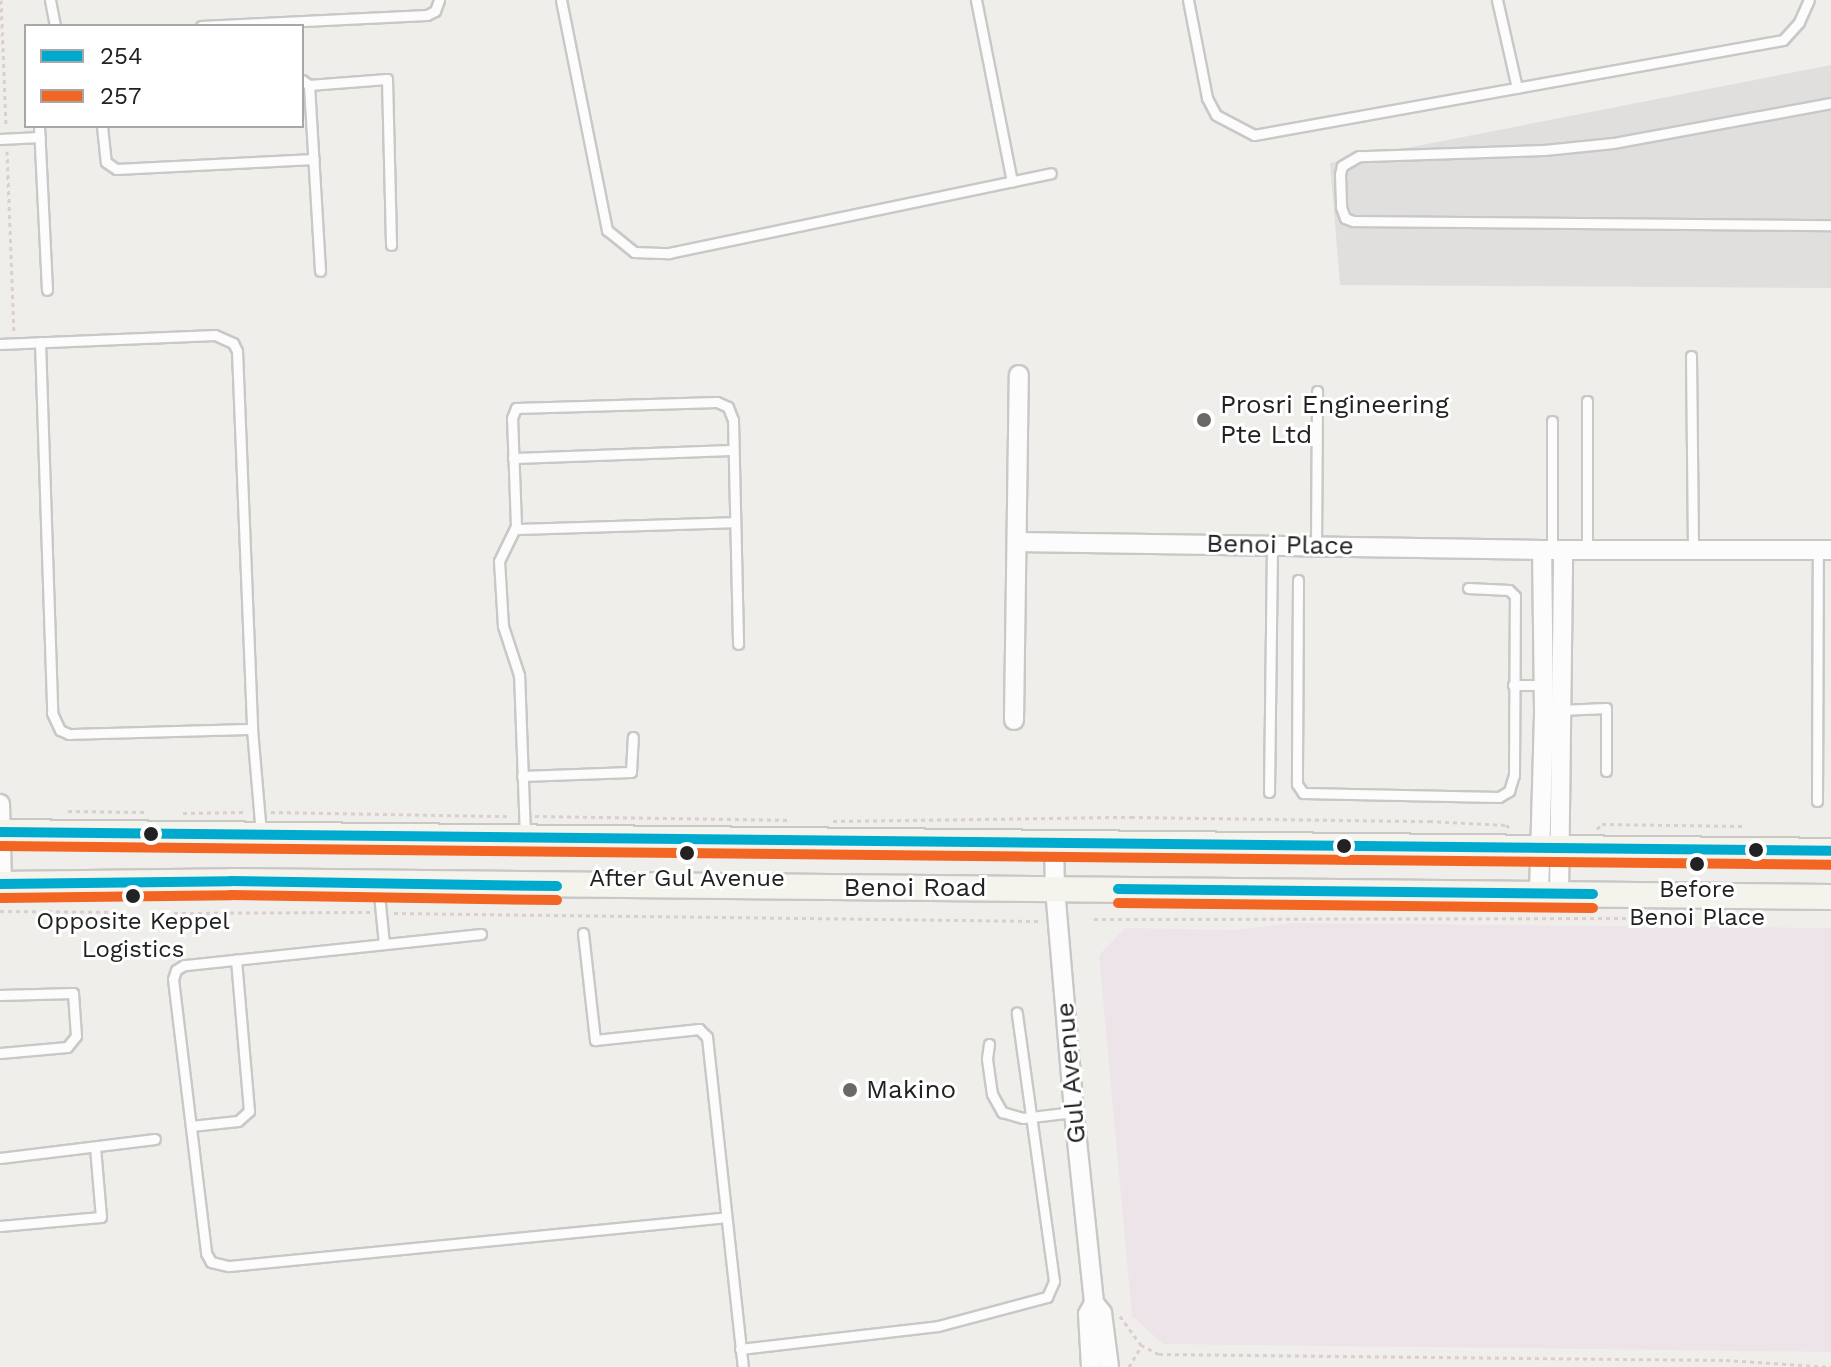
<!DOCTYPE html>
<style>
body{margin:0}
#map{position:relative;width:1831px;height:1367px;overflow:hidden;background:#f0eeeb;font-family:"Work Sans",sans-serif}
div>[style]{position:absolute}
.industrial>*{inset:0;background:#ede4e9}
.parking>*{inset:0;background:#e0dfde}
.path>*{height:3px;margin-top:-1.5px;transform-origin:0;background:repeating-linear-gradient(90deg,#dccecd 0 4px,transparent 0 8px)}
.roads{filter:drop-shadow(2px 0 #c9c8c7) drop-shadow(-2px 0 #c9c8c7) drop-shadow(0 2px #c9c8c7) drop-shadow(0 -2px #c9c8c7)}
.lane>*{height:9px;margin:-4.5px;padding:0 4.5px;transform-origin:4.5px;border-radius:4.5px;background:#fdfcfc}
.street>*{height:18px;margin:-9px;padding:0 9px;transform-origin:9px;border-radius:9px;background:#fdfcfc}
.secondary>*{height:24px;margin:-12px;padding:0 12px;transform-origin:12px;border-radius:12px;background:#f4f4ed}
.bus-1>*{height:10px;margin:-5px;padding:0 5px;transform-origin:5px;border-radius:5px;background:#00a9ce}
.bus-2>*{height:10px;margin:-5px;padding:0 5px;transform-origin:5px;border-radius:5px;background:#f26522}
.dots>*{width:22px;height:22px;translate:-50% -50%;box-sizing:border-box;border:4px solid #fff;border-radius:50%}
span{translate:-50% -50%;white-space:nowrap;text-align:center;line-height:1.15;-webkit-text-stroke:6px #fff;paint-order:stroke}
.bus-label{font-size:24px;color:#222}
.poi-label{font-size:26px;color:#222}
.left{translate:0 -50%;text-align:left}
.street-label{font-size:26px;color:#222}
.legend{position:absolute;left:24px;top:24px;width:280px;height:104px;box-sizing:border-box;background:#fff;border:2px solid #a7a7a7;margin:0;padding:10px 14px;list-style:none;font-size:24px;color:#222}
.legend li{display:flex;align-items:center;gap:16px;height:40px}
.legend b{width:40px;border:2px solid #a7a7a7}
</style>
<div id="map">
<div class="industrial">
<i style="clip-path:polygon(1293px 923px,1831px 928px,1831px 1352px,1163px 1344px,1132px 1316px,1099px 955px,1125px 928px,1236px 930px)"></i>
</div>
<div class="parking">
<i style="clip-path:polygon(1831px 65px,1831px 288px,1340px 285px,1330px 163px)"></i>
</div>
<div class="path">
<i style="left:1px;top:0;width:127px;rotate:87.7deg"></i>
<i style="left:7px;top:151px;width:180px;rotate:87.8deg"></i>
<i style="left:68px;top:811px;width:76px;rotate:0.8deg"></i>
<i style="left:271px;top:812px;width:240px;rotate:1deg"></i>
<i style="left:183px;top:813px;width:64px;rotate:-0.9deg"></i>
<i style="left:535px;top:816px;width:256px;rotate:0.9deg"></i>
<i style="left:833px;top:821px;width:298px;rotate:-0.8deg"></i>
<i style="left:1131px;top:817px;width:298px;rotate:0.8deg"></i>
<i style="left:1429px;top:821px;width:77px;rotate:3deg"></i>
<i style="left:1506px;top:825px;width:7px;rotate:34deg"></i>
<i style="left:1597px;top:829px;width:7px;rotate:-45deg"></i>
<i style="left:1602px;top:824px;width:141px;rotate:0.8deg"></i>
<i style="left:0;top:911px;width:124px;rotate:0.5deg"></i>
<i style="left:174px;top:913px;width:196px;rotate:-0.3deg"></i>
<i style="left:394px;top:913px;width:644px;rotate:0.71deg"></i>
<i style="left:1094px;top:919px;width:585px;rotate:-0.1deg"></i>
<i style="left:1120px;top:1316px;width:36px;rotate:54deg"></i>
<i style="left:1141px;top:1345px;width:20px;rotate:27deg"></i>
<i style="left:1159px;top:1354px;width:567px;rotate:0.61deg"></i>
<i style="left:1726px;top:1360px;width:105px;rotate:3.8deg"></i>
<i style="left:1129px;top:1367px;width:24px;rotate:-60deg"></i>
</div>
<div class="roads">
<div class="lane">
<i style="left:50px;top:0;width:26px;rotate:79deg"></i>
<i style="left:561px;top:0;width:235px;rotate:78.7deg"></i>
<i style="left:607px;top:230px;width:35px;rotate:39deg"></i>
<i style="left:634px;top:252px;width:35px;rotate:2deg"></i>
<i style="left:669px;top:253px;width:390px;rotate:-11.8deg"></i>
<i style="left:976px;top:0;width:185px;rotate:78.8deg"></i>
<i style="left:1188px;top:0;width:100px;rotate:79deg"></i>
<i style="left:1207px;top:98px;width:19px;rotate:62deg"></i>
<i style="left:1216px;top:115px;width:43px;rotate:27.8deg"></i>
<i style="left:1254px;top:135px;width:537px;rotate:-10.18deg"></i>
<i style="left:1783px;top:40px;width:24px;rotate:-48deg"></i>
<i style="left:1799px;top:22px;width:24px;rotate:-66deg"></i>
<i style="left:1497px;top:0;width:90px;rotate:77.2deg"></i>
<i style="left:201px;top:26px;width:226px;rotate:-2.8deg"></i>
<i style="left:427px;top:15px;width:9px;rotate:-27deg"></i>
<i style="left:435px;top:11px;width:12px;rotate:-70deg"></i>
<i style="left:302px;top:80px;width:9px;rotate:36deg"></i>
<i style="left:309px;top:85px;width:78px;rotate:-4.4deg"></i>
<i style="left:387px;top:79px;width:166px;rotate:88.6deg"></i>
<i style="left:309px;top:85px;width:186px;rotate:86.6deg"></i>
<i style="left:1831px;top:103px;width:222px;rotate:169.6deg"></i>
<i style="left:1613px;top:143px;width:69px;rotate:174.2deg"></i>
<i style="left:1544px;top:150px;width:185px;rotate:178.1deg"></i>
<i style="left:1359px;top:156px;width:20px;rotate:150deg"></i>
<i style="left:1342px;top:166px;width:8px;rotate:104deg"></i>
<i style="left:1340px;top:174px;width:33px;rotate:88deg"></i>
<i style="left:1341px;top:207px;width:12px;rotate:70deg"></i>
<i style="left:1345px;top:218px;width:9px;rotate:21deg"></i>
<i style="left:1353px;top:221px;width:478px;rotate:0.5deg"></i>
<i style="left:39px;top:126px;width:164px;rotate:87.2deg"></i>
<i style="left:102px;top:126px;width:36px;rotate:84deg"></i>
<i style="left:106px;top:162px;width:12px;rotate:35deg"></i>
<i style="left:116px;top:169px;width:198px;rotate:-2.9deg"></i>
<i style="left:0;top:139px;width:40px;rotate:-2.9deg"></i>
<i style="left:40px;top:342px;width:371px;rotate:88.1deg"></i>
<i style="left:52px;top:713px;width:19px;rotate:65deg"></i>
<i style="left:60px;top:730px;width:10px;rotate:24deg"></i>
<i style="left:69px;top:734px;width:183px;rotate:-1.6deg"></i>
<i style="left:0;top:344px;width:215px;rotate:-2.4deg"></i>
<i style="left:215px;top:335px;width:20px;rotate:24deg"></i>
<i style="left:233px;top:343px;width:9px;rotate:63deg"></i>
<i style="left:237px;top:351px;width:378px;rotate:87.7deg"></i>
<i style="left:252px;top:729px;width:105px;rotate:85.1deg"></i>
<i style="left:1691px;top:356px;width:193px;rotate:89.4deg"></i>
<i style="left:1587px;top:401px;width:148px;rotate:90deg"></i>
<i style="left:513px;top:458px;width:220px;rotate:-2.1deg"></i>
<i style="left:515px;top:529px;width:220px;rotate:-1.8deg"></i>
<i style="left:1316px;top:545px;width:154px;rotate:-89.6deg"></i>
<i style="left:1552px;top:549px;width:128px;rotate:-90deg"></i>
<i style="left:1298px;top:580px;width:204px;rotate:90.3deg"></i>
<i style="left:1297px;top:784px;width:11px;rotate:56deg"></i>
<i style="left:1303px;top:793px;width:196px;rotate:1.2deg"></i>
<i style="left:1499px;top:797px;width:12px;rotate:-31deg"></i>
<i style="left:1509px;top:791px;width:17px;rotate:-73deg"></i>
<i style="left:1514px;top:775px;width:179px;rotate:-89.7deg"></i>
<i style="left:1515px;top:596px;width:8px;rotate:-135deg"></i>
<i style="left:1509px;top:590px;width:41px;rotate:-177.2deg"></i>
<i style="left:1513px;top:685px;width:33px"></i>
<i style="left:1560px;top:710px;width:46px;rotate:-2.5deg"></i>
<i style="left:1606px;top:708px;width:63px;rotate:90deg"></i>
<i style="left:522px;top:776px;width:109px;rotate:-2.1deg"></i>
<i style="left:631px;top:772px;width:35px;rotate:-87deg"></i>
<i style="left:1269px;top:792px;width:247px;rotate:-89.3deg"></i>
<i style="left:1817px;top:801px;width:251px;rotate:-89.8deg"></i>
<i style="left:525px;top:836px;width:161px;rotate:-92.1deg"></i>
<i style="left:519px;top:675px;width:52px;rotate:-108.1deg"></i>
<i style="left:503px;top:626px;width:65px;rotate:-93.5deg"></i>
<i style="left:499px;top:561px;width:39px;rotate:-64deg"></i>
<i style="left:516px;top:526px;width:108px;rotate:-92.1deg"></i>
<i style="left:512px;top:418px;width:11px;rotate:-68deg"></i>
<i style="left:516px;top:408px;width:201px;rotate:-1.7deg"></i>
<i style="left:717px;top:402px;width:12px;rotate:24deg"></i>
<i style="left:728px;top:407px;width:14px;rotate:69deg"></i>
<i style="left:733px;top:420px;width:224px;rotate:88.7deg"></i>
<i style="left:378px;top:884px;width:60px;rotate:84.3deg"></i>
<i style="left:583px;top:933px;width:108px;rotate:83.6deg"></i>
<i style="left:595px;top:1040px;width:105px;rotate:-6deg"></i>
<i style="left:699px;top:1029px;width:11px;rotate:45deg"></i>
<i style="left:707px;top:1037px;width:332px;rotate:83.8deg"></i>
<i style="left:481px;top:934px;width:299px;rotate:174deg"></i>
<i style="left:184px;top:965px;width:9px;rotate:148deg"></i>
<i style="left:176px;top:970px;width:9px;rotate:108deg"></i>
<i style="left:173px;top:979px;width:276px;rotate:83.1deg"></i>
<i style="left:206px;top:1253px;width:10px;rotate:61deg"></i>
<i style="left:211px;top:1262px;width:18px;rotate:13deg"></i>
<i style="left:229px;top:1266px;width:499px;rotate:-5.6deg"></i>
<i style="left:0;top:995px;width:73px;rotate:-1.6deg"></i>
<i style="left:73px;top:993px;width:43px;rotate:86deg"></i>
<i style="left:76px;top:1036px;width:14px;rotate:129deg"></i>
<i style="left:67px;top:1047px;width:67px;rotate:174.9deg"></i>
<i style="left:989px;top:1044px;width:15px;rotate:98deg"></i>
<i style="left:987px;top:1059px;width:35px;rotate:82deg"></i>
<i style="left:992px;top:1094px;width:21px;rotate:61deg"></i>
<i style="left:1002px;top:1112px;width:22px;rotate:16deg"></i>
<i style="left:1023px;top:1118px;width:51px;rotate:-6.7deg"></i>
<i style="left:191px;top:1126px;width:47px;rotate:-6.1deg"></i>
<i style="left:238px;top:1121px;width:15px;rotate:-42deg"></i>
<i style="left:249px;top:1111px;width:152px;rotate:-94.9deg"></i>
<i style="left:0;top:1158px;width:156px;rotate:-7deg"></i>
<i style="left:0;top:1226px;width:101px;rotate:-5.1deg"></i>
<i style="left:101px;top:1217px;width:70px;rotate:-94.9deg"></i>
<i style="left:740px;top:1349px;width:199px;rotate:-6.6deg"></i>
<i style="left:938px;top:1326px;width:113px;rotate:-14.9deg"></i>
<i style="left:1047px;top:1297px;width:17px;rotate:-66deg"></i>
<i style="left:1054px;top:1281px;width:271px;rotate:-97.9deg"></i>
</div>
<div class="street">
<i style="left:1017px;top:542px;width:525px;rotate:0.87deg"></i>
<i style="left:1542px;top:550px;width:289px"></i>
<i style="left:1014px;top:720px;width:345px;rotate:-89.2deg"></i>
<i style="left:0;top:804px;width:80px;rotate:88.6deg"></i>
<i style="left:1054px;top:843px;width:46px;rotate:88.8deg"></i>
<i style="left:1055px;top:889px;width:224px;rotate:85.1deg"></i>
<i style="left:1074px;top:1112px;width:192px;rotate:84deg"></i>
<i style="left:1094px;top:1303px;width:13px;rotate:51deg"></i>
<i style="left:1102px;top:1313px;width:54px;rotate:82.6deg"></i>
<i style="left:1539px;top:894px;width:184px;rotate:-88.4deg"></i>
<i style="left:1544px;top:710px;width:160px;rotate:-90.7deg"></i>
<i style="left:1559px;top:894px;width:344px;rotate:-89.3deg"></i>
<i style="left:1091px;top:1367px;width:53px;rotate:-93.2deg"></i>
<i style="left:1088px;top:1314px;width:13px;rotate:-61deg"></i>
</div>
<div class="secondary">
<i style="left:0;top:832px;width:1831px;rotate:0.59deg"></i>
<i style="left:0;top:884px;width:231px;rotate:-0.7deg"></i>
<i style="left:231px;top:881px;width:1600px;rotate:0.57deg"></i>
</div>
</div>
<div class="bus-1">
<i style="left:0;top:832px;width:1831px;rotate:0.59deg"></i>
<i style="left:0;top:884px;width:231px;rotate:-0.7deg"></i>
<i style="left:231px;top:881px;width:326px;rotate:0.9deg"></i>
<i style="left:1118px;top:889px;width:475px;rotate:0.6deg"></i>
</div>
<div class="bus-2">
<i style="left:0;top:846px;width:1831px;rotate:0.59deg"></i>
<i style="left:0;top:898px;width:231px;rotate:-0.7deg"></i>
<i style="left:231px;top:895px;width:326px;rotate:0.9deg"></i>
<i style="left:1118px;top:903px;width:475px;rotate:0.6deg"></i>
</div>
<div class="dots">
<i style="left:1204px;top:420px;background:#6a6968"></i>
<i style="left:151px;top:834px;background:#222"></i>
<i style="left:1344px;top:846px;background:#222"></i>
<i style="left:1756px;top:850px;background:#222"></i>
<i style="left:687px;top:853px;background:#222"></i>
<i style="left:1697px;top:864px;background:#222"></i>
<i style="left:133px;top:896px;background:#222"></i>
<i style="left:850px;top:1090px;background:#6a6968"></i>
</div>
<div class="bus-label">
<span style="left:687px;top:879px">After Gul Avenue</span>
<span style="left:1697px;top:904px">Before<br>Benoi Place</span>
<span style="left:133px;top:936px">Opposite Keppel<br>Logistics</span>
</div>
<div class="poi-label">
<span class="left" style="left:1220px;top:420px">Prosri Engineering<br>Pte Ltd</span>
<span class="left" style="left:866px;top:1090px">Makino</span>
</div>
<div class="street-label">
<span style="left:1280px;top:545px;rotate:1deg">Benoi Place</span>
<span style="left:915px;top:888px">Benoi Road</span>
<span style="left:1071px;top:1073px;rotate:-95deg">Gul Avenue</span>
</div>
<ul class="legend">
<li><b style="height:10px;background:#00a9ce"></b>254</li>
<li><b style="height:10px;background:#f26522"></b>257</li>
</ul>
</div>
